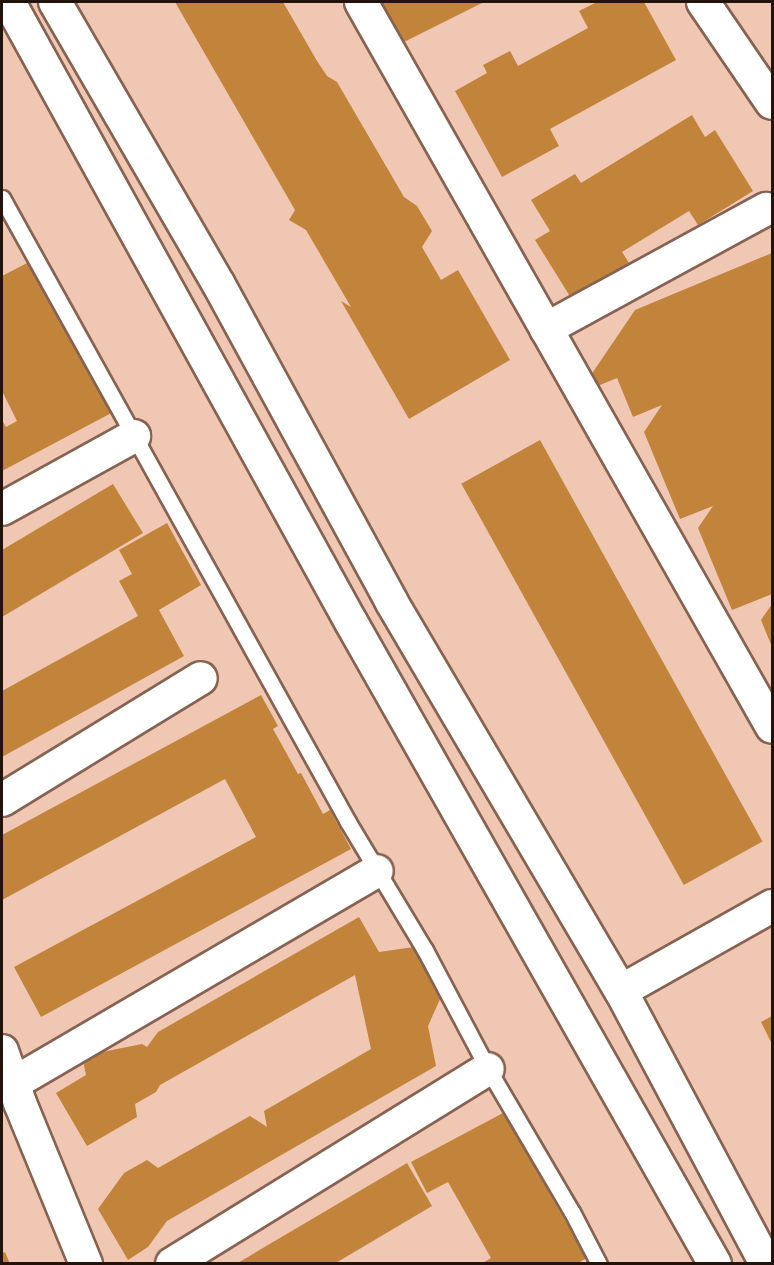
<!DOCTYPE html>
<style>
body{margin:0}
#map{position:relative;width:774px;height:1265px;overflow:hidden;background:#efc7b3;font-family:"DejaVu Sans",sans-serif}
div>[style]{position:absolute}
.building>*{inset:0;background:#c2843b;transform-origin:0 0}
.roads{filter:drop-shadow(2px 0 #866251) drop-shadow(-2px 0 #866251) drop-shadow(0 2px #866251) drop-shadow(0 -2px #866251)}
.lane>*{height:15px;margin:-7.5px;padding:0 7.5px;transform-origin:7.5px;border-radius:7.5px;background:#fff}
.street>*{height:32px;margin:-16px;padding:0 16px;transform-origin:16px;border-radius:16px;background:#fff}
span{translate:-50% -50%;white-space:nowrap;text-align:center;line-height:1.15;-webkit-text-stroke:6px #feede5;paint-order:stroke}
.frame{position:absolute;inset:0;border:3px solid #22140d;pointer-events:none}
</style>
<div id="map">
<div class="building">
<i style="clip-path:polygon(175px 2px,283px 2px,317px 61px,327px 76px,337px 82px,404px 197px,417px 206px,432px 231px,422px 247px,441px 280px,458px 270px,510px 360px,409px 419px,341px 301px,351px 307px,306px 230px,289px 220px,295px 210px)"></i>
<i style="clip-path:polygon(373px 2px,484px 2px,396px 46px)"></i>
<i style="clip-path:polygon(597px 2px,644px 2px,676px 60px,550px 129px,559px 146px,502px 177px,455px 91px,487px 73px,483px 65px,510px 51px,518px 66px,588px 28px,579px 11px)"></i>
<i style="clip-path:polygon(692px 115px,705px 137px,715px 130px,753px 191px,698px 225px,689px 211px,622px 252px,629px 263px,571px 298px,535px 240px,550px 231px,531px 200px,575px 174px,581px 183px)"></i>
<i style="clip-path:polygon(772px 253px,772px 594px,732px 610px,698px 528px,713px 506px,680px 519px,644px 432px,662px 405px,633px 417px,617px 378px,595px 387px,591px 375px,635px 310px)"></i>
<i style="clip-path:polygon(33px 260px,117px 410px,2px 471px,2px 420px,6px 427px,17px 421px,2px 391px,2px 276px)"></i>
<i style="left:540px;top:440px;width:459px;height:90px;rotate:61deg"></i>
<i style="clip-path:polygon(113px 484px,143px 533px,2px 617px,2px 550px)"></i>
<i style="clip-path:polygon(167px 523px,201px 585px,159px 610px,184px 656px,2px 757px,2px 691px,138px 616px,119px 581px,132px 574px,119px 550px)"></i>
<i style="clip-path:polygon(772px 604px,772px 647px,761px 620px)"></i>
<i style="clip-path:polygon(261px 695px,278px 726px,273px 729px,298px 774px,301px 773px,323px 814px,330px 810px,351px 849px,41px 1017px,14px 967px,256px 837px,225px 779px,2px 900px,2px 835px)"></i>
<i style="clip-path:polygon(359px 917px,379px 952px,414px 947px,441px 997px,428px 1026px,436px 1066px,167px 1221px,148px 1247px,128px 1260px,98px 1209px,124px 1173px,147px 1160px,158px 1168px,250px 1116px,267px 1127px,264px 1111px,371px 1049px,355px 975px,160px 1085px,156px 1092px,135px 1104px,137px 1117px,87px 1146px,56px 1093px,86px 1075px,82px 1056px,142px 1044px,147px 1047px,158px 1032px)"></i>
<i style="clip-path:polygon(772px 1016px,772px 1044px,761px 1022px)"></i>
<i style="clip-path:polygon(503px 1113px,587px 1258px,576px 1264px,481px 1264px,491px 1258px,448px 1182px,427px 1193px,411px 1162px)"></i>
<i style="clip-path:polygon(407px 1163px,432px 1206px,334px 1264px,236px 1264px)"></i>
<i style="clip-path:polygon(5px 1252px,10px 1264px,2px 1264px,2px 1253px)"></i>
</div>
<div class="roads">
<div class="lane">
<i style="left:2px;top:198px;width:714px;rotate:60.99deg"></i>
<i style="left:348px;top:822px;width:149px;rotate:59deg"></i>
<i style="left:425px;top:950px;width:135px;rotate:62.1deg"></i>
<i style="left:488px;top:1069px;width:166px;rotate:59.6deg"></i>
<i style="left:572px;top:1212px;width:59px;rotate:62.6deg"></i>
</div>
<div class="street">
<i style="left:9px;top:2px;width:708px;rotate:61.12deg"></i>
<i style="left:351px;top:622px;width:738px;rotate:60.45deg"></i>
<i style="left:55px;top:2px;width:327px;rotate:59.9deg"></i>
<i style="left:219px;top:285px;width:360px;rotate:61.4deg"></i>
<i style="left:391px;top:601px;width:453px;rotate:59.5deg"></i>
<i style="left:621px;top:991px;width:309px;rotate:62deg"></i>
<i style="left:361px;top:2px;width:833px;rotate:60.45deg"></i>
<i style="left:703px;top:2px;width:122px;rotate:55.7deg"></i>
<i style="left:546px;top:329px;width:251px;rotate:-28.6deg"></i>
<i style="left:2px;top:509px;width:151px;rotate:-28.9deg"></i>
<i style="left:2px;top:800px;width:233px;rotate:-31.5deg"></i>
<i style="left:621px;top:991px;width:173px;rotate:-29.4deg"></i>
<i style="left:2px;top:1051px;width:55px;rotate:70.9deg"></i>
<i style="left:20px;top:1103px;width:174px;rotate:67.7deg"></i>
<i style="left:14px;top:1083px;width:420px;rotate:-30.3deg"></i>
<i style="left:172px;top:1264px;width:371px;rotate:-31.7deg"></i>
</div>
</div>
<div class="frame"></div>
</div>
